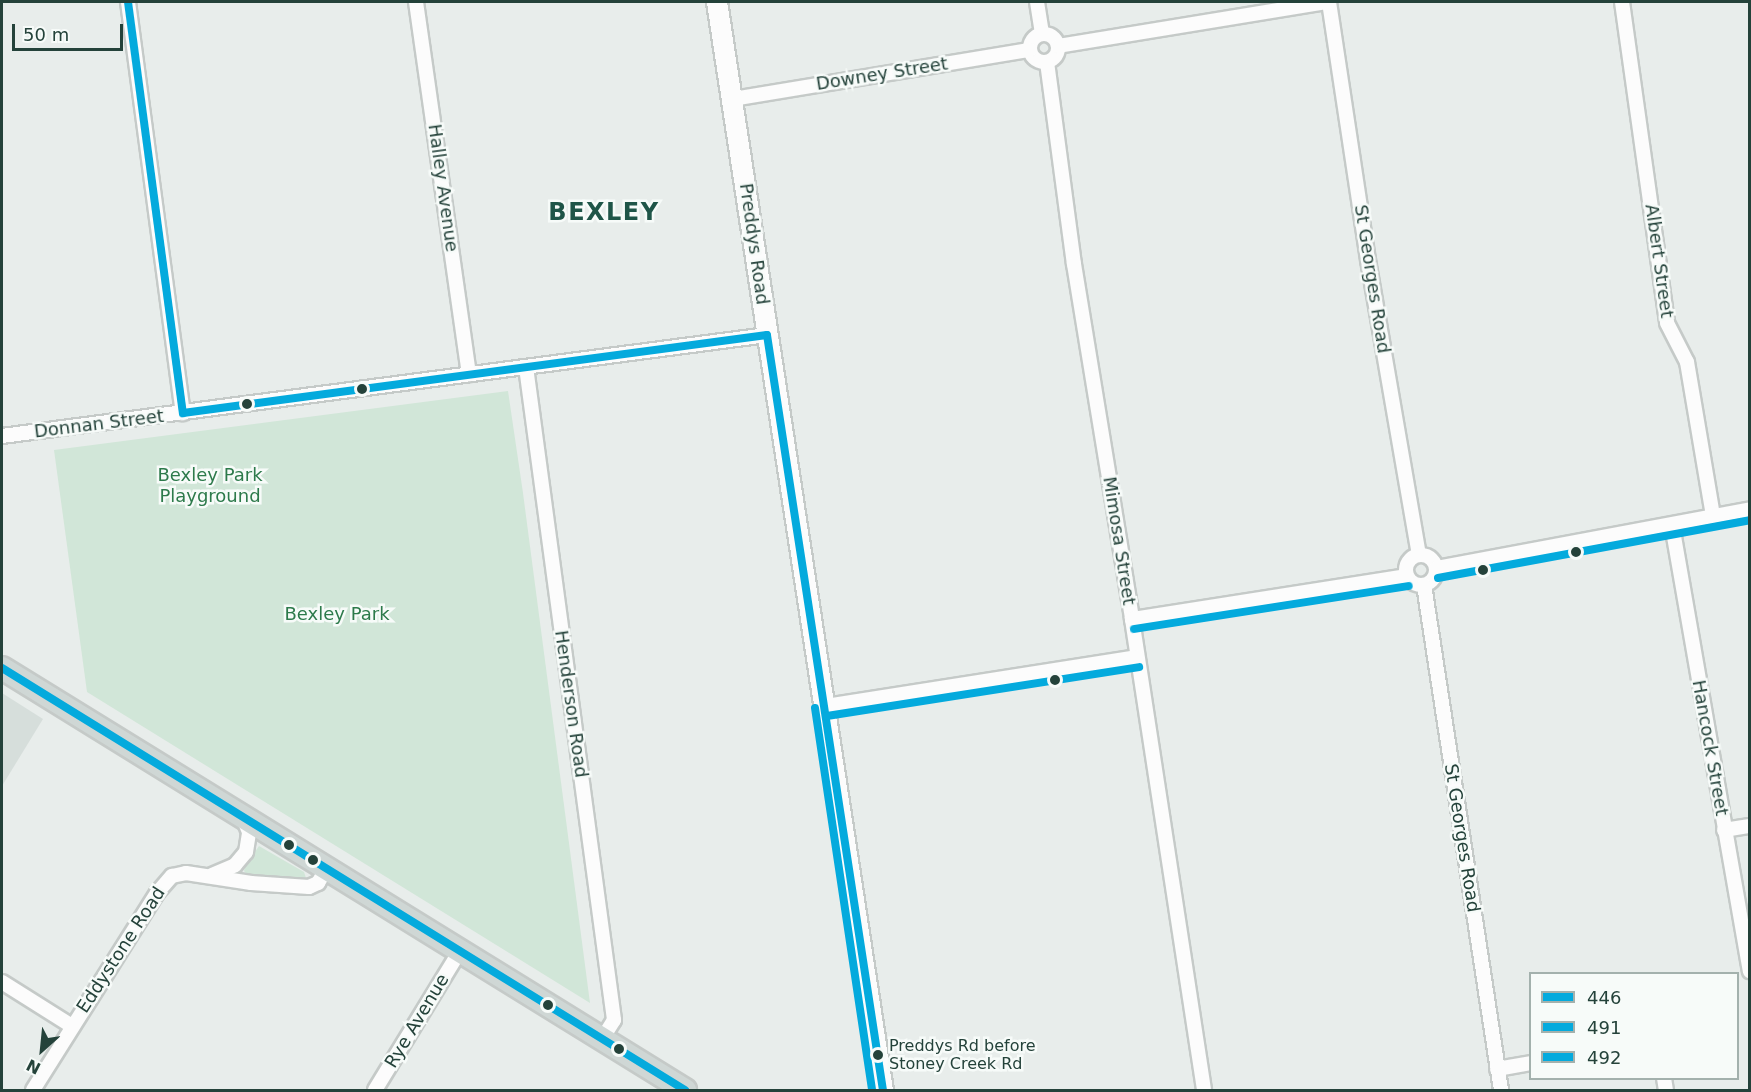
<!DOCTYPE html>
<style>
body{margin:0}
#map{position:relative;width:1751px;height:1092px;overflow:hidden;background:#e8edeb;font-family:"DejaVu Sans",sans-serif}
div>[style]{position:absolute}
.built>*{inset:0;background:#d6dedb}
.green>*{inset:0;background:#d1e6d8}
.roads{filter:drop-shadow(2px 0 #c5cac8) drop-shadow(-2px 0 #c5cac8) drop-shadow(0 2px #c5cac8) drop-shadow(0 -2px #c5cac8)}
.minor>*{height:14px;margin:-7px;padding:0 7px;transform-origin:7px;border-radius:7px;background:#fcfcfc}
.minor>.ring{margin:-7px;padding:0;box-sizing:content-box;background:none;border:14px solid #fcfcfc;border-radius:50%}
.secondary>*{height:20px;margin:-10px;padding:0 10px;transform-origin:10px;border-radius:10px;background:#fcfcfc}
.primary>*{height:22px;margin:-11px;padding:0 11px;transform-origin:11px;border-radius:11px;background:#cfd7d5}
.bus-1>*{height:8px;margin:-4px;padding:0 4px;transform-origin:4px;border-radius:4px;background:#04aadd}
.bus-2>*{height:8px;margin:-4px;padding:0 4px;transform-origin:4px;border-radius:4px;background:#04aadd}
.bus-3>*{height:8px;margin:-4px;padding:0 4px;transform-origin:4px;border-radius:4px;background:#04aadd}
.dots>*{width:16px;height:16px;translate:-50% -50%;box-sizing:border-box;border:3px solid #f7fbf9;border-radius:50%}
span{translate:-50% -50%;white-space:nowrap;text-align:center;line-height:1.15;-webkit-text-stroke:5px #f7fbf9;paint-order:stroke}
.bus-label{font-size:16px;color:#24423a}
.left{translate:0 -50%;text-align:left}
.street-label{font-size:18px;color:#24423a}
.park-label{font-size:18px;color:#2d7a4b}
.district-label{font-size:24px;color:#1f5548;font-weight:700;letter-spacing:1.5px}
.frame{position:absolute;inset:0;border:3px solid #24423a;pointer-events:none}
.legend{position:absolute;left:1529px;top:972px;width:210px;height:108px;box-sizing:border-box;background:#f7fbf9;border:2px solid #a3b1ad;margin:0;padding:8px 10px;list-style:none;font-size:18px;color:#24423a}
.legend li{display:flex;align-items:center;gap:12px;height:30px}
.legend b{width:30px;border:2px solid #a3b1ad}
.north{position:absolute;left:12px;top:1020px;width:60px;height:60px;-webkit-text-stroke:4px #f7fbf9;paint-order:stroke;rotate:207deg;font-size:16px;font-weight:700;line-height:24px;text-align:center;color:#24423a}
.north::after{content:'';display:block;margin:auto;width:21px;height:27px;background:#24423a;clip-path:polygon(50% 0,100% 100%,50% 72%,0 100%)}
.scale{position:absolute;left:12px;top:24px;width:111px;height:27px;box-sizing:border-box;border:3px solid #24423a;border-top:0;padding-left:8px;font-size:18px;line-height:21px;white-space:nowrap;color:#24423a;-webkit-text-stroke:4px #f7fbf9;paint-order:stroke}
</style>
<div id="map">
<div class="built">
<i style="clip-path:polygon(2px 693px,43px 719px,2px 786px)"></i>
</div>
<div class="green">
<i style="clip-path:polygon(508px 391px,523px 493px,590px 1003px,87px 692px,54px 450px)"></i>
<i style="clip-path:polygon(259px 846px,304px 872px,306px 878px,302px 880px,248px 876px,244px 871px,245px 866px)"></i>
</div>
<div class="roads">
<div class="minor">
<i style="left:128px;top:2px;width:415px;rotate:82.4deg"></i>
<i style="left:416px;top:2px;width:376px;rotate:81.9deg"></i>
<i style="left:1037px;top:2px;width:32px;rotate:81deg"></i>
<i style="left:1329px;top:2px;width:261px;rotate:81.4deg"></i>
<i style="left:1368px;top:260px;width:299px;rotate:80.2deg"></i>
<i style="left:1622px;top:2px;width:324px;rotate:82deg"></i>
<i style="left:1667px;top:323px;width:44px;rotate:62.9deg"></i>
<i style="left:1687px;top:362px;width:155px;rotate:80.4deg"></i>
<i class="ring" style="left:1030px;top:34px;width:14px;height:14px"></i>
<i style="left:1058px;top:46px;width:274px;rotate:-9.3deg"></i>
<i style="left:1047px;top:62px;width:204px;rotate:82.4deg"></i>
<i style="left:1074px;top:264px;width:360px;rotate:80.7deg"></i>
<i style="left:1132px;top:619px;width:476px;rotate:81.3deg"></i>
<i style="left:733px;top:99px;width:301px;rotate:-9.4deg"></i>
<i style="left:526px;top:367px;width:659px;rotate:82.32deg"></i>
<i style="left:614px;top:1020px;width:22px;rotate:122deg"></i>
<i style="left:2px;top:436px;width:772px;rotate:-7.52deg"></i>
<i style="left:1672px;top:525px;width:453px;rotate:80.1deg"></i>
<i class="ring" style="left:1406px;top:555px;width:16px;height:16px"></i>
<i style="left:1436px;top:568px;width:319px;rotate:-10.6deg"></i>
<i style="left:1424px;top:585px;width:511px;rotate:81.33deg"></i>
<i style="left:1132px;top:619px;width:278px;rotate:-8.9deg"></i>
<i style="left:825px;top:706px;width:316px;rotate:-8.9deg"></i>
<i style="left:1724px;top:830px;width:26px;rotate:-9deg"></i>
<i style="left:212px;top:875px;width:25px;rotate:-23deg"></i>
<i style="left:235px;top:865px;width:17px;rotate:-50deg"></i>
<i style="left:246px;top:852px;width:20px;rotate:-81deg"></i>
<i style="left:249px;top:832px;width:15px;rotate:-113deg"></i>
<i style="left:2px;top:982px;width:83px;rotate:32.2deg"></i>
<i style="left:1497px;top:1069px;width:34px;rotate:-10deg"></i>
<i style="left:1664px;top:1078px;width:12px;rotate:81deg"></i>
<i style="left:33px;top:1090px;width:233px;rotate:-57.8deg"></i>
<i style="left:157px;top:893px;width:23px;rotate:-49deg"></i>
<i style="left:172px;top:876px;width:14px;rotate:-12deg"></i>
<i style="left:186px;top:873px;width:66px;rotate:8.7deg"></i>
<i style="left:251px;top:883px;width:58px;rotate:3.9deg"></i>
<i style="left:309px;top:887px;width:10px;rotate:-24deg"></i>
<i style="left:318px;top:883px;width:16px;rotate:-60deg"></i>
<i style="left:375px;top:1090px;width:163px;rotate:-58.6deg"></i>
</div>
<div class="secondary">
<i style="left:717px;top:2px;width:1101px;rotate:81.33deg"></i>
</div>
<div class="primary">
<i style="left:2px;top:668px;width:803px;rotate:31.71deg"></i>
</div>
</div>
<div class="bus-1">
<i style="left:128px;top:2px;width:415px;rotate:82.4deg"></i>
<i style="left:767px;top:335px;width:764px;rotate:81.27deg"></i>
<i style="left:183px;top:413px;width:589px;rotate:-7.61deg"></i>
</div>
<div class="bus-2">
<i style="left:1438px;top:578px;width:317px;rotate:-10.5deg"></i>
<i style="left:1134px;top:629px;width:278px;rotate:-8.9deg"></i>
<i style="left:815px;top:708px;width:386px;rotate:81.5deg"></i>
<i style="left:827px;top:716px;width:316px;rotate:-8.9deg"></i>
</div>
<div class="bus-3">
<i style="left:2px;top:668px;width:803px;rotate:31.71deg"></i>
</div>
<div class="dots">
<i style="left:362px;top:389px;background:#24423a"></i>
<i style="left:247px;top:404px;background:#24423a"></i>
<i style="left:1576px;top:552px;background:#24423a"></i>
<i style="left:1483px;top:570px;background:#24423a"></i>
<i style="left:1055px;top:680px;background:#24423a"></i>
<i style="left:289px;top:845px;background:#24423a"></i>
<i style="left:313px;top:860px;background:#24423a"></i>
<i style="left:548px;top:1005px;background:#24423a"></i>
<i style="left:619px;top:1049px;background:#24423a"></i>
<i style="left:878px;top:1055px;background:#24423a"></i>
</div>
<div class="bus-label">
<span class="left" style="left:889px;top:1055px">Preddys Rd before<br>Stoney Creek Rd</span>
</div>
<div class="street-label">
<span style="left:882px;top:74px;rotate:-9deg">Downey Street</span>
<span style="left:443px;top:188px;rotate:82deg">Halley Avenue</span>
<span style="left:754px;top:244px;rotate:82deg">Preddys Road</span>
<span style="left:1659px;top:261px;rotate:82deg">Albert Street</span>
<span style="left:1372px;top:279px;rotate:81deg">St Georges Road</span>
<span style="left:99px;top:424px;rotate:-7deg">Donnan Street</span>
<span style="left:1119px;top:541px;rotate:81deg">Mimosa Street</span>
<span style="left:571px;top:704px;rotate:82deg">Henderson Road</span>
<span style="left:1710px;top:748px;rotate:80deg">Hancock Street</span>
<span style="left:1462px;top:838px;rotate:81deg">St Georges Road</span>
<span style="left:121px;top:950px;rotate:-57deg">Eddystone Road</span>
<span style="left:417px;top:1021px;rotate:-59deg">Rye Avenue</span>
</div>
<div class="park-label">
<span style="left:210px;top:486px">Bexley Park<br>Playground</span>
<span style="left:337px;top:614px">Bexley Park</span>
</div>
<div class="district-label">
<span style="left:604px;top:213px">BEXLEY</span>
</div>
<div class="frame"></div>
<ul class="legend">
<li><b style="height:8px;background:#04aadd"></b>446</li>
<li><b style="height:8px;background:#04aadd"></b>491</li>
<li><b style="height:8px;background:#04aadd"></b>492</li>
</ul>
<div class="north">N</div>
<div class="scale">50 m</div>
</div>
